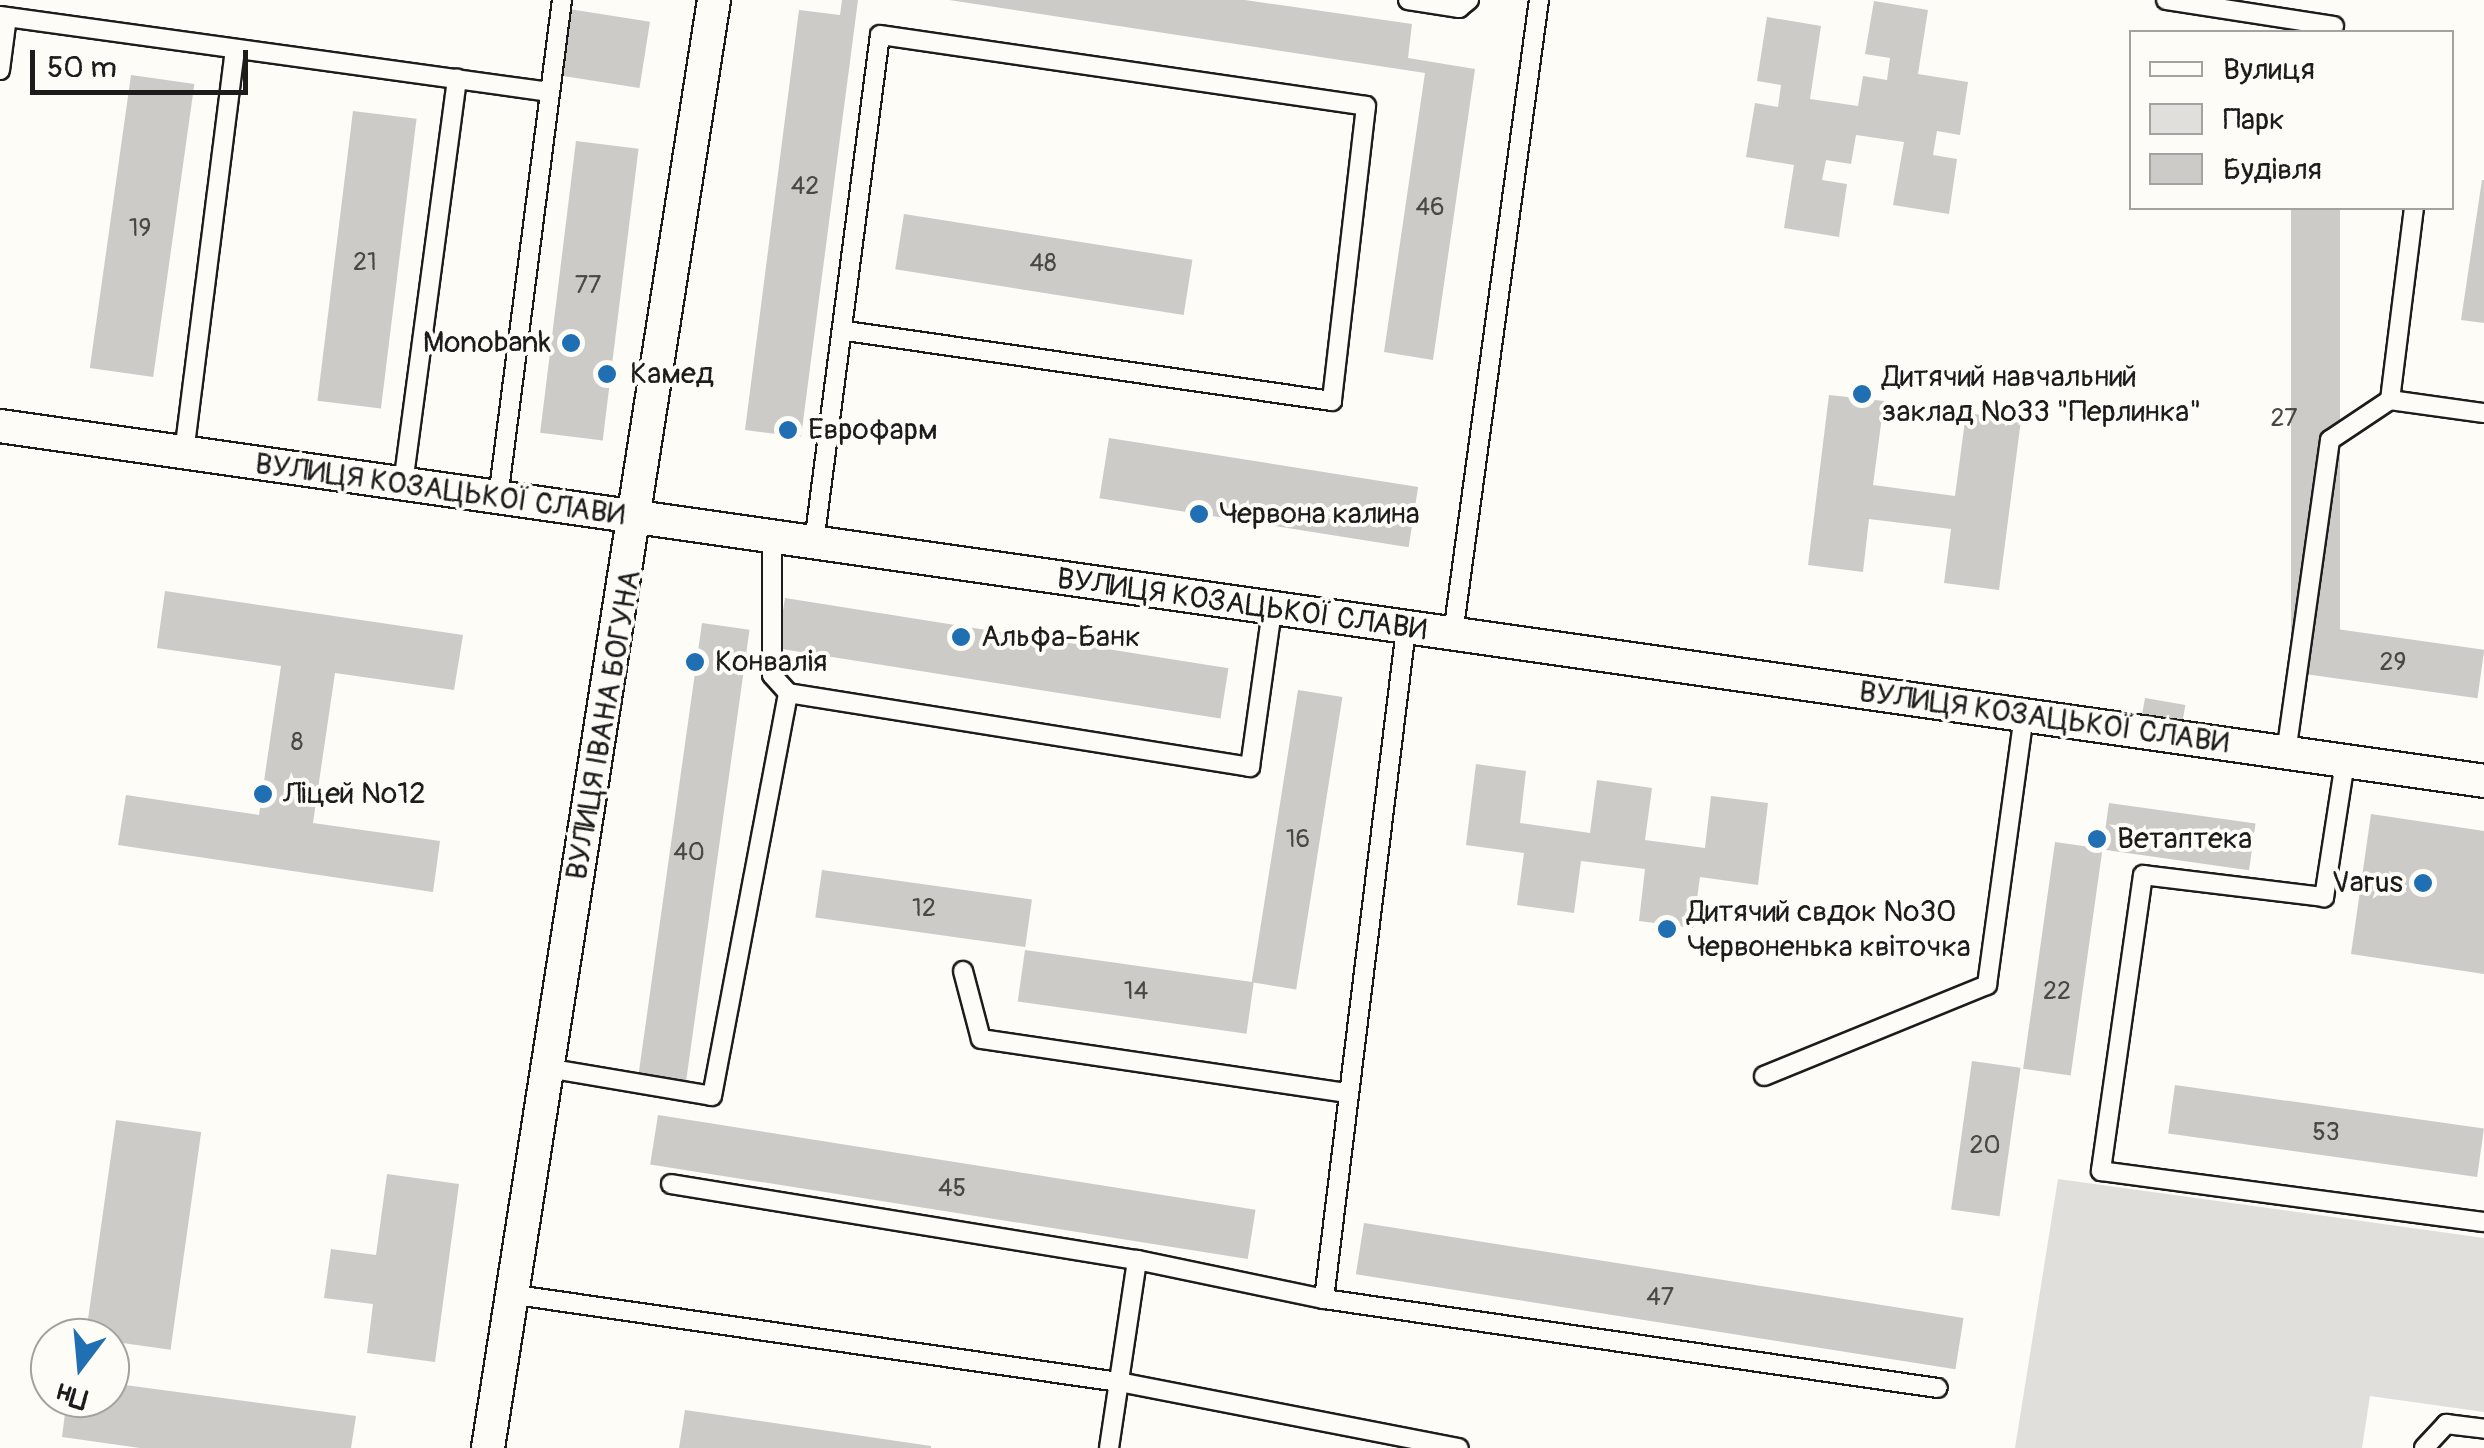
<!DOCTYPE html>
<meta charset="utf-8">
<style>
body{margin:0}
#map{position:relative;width:2484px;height:1448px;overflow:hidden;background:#fdfcf7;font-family:Pangolin,sans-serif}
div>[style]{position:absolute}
.green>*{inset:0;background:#e0dfdb}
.building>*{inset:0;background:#cccbc8;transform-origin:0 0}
.roads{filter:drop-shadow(2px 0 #1c1c1c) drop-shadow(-2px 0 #1c1c1c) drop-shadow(0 2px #1c1c1c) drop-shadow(0 -2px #1c1c1c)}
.lane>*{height:18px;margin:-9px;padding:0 9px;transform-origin:9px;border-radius:9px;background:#fdfcf7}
.street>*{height:32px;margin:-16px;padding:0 16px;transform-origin:16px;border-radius:16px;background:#fdfcf7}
.dots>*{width:28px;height:28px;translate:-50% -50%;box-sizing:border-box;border:5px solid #fdfcf7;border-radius:50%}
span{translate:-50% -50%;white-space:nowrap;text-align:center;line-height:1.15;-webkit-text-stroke:8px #fdfcf7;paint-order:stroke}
.number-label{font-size:25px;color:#484847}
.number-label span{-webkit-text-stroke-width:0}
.poi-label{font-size:30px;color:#1c1c1c}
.right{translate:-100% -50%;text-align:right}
.left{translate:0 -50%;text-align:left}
.street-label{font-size:30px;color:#1c1c1c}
.legend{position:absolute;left:2129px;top:30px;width:325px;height:180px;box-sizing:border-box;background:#fdfcf7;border:2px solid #a3a29f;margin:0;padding:12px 18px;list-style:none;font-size:30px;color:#1c1c1c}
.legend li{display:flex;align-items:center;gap:20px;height:50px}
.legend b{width:50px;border:2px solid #a3a29f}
.north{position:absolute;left:30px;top:1318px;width:100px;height:100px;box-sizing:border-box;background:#fdfcf7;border:2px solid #a3a29f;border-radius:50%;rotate:196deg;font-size:28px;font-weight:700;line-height:40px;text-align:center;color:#1c1c1c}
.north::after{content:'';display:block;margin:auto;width:35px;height:45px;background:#1f6fb2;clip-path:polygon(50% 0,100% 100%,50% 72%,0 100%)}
.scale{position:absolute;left:30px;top:50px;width:218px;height:45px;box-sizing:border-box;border:5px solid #1c1c1c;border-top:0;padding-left:12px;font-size:30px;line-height:35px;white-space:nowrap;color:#1c1c1c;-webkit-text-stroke:8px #fdfcf7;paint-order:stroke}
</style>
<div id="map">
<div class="green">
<i style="clip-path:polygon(2058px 1179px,2484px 1238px,2484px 1412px,2370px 1396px,2362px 1448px,2015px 1448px)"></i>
</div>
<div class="building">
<i style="clip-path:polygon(842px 0,858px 0,801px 437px,745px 430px,799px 10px,840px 15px)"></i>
<i style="clip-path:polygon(949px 0,1245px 0,1412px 24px,1408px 58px,1475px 69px,1433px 360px,1384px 352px,1425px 73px)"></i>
<i style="clip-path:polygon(1874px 1px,1928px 10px,1918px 74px,1968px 82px,1960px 135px,1937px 131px,1933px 155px,1957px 159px,1949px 214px,1893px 205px,1904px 142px,1856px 135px,1851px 164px,1826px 160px,1822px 180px,1847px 184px,1839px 237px,1784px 228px,1794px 165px,1746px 157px,1755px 103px,1778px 107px,1781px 85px,1757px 81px,1767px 17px,1821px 26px,1810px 99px,1858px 106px,1863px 76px,1887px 80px,1890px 58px,1865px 54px)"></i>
<i style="left:569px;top:9px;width:82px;height:67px;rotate:9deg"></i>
<i style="left:131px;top:75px;width:64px;height:296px;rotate:8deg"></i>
<i style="left:353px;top:111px;width:64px;height:292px;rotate:7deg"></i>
<i style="left:576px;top:141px;width:63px;height:294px;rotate:7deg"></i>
<i style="clip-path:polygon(2482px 180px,2484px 180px,2484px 323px,2461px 320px)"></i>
<i style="left:2291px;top:208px;width:49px;height:428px"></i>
<i style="left:904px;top:214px;width:292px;height:56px;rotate:9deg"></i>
<i style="clip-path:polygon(1829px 395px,1884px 401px,1873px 485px,1955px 496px,1966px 413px,2021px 420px,1999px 590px,1944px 583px,1951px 529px,1869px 519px,1863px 572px,1808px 565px)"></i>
<i style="left:1109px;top:438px;width:313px;height:61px;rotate:9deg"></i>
<i style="clip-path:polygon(165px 591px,463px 635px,454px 690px,335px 673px,313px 823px,440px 841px,433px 892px,118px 845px,126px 795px,259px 815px,281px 666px,157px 648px)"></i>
<i style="left:785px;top:598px;width:449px;height:51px;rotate:9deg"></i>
<i style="left:702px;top:623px;width:48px;height:458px;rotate:8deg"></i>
<i style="left:2308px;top:625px;width:178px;height:49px;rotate:8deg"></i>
<i style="left:1298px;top:690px;width:45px;height:296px;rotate:9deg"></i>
<i style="left:2145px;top:698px;width:41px;height:21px;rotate:10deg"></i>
<i style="clip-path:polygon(1476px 764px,1526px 771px,1520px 823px,1590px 833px,1597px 780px,1652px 788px,1645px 840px,1705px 848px,1711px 796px,1768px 803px,1758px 885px,1700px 877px,1693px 928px,1639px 921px,1645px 869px,1581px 861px,1574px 913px,1517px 905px,1524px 853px,1466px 845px)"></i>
<i style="left:2109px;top:803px;width:148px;height:47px;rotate:8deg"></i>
<i style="clip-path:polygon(2371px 814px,2484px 831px,2484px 974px,2351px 954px)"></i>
<i style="left:2055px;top:842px;width:48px;height:229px;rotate:8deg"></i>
<i style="left:822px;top:870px;width:212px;height:48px;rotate:8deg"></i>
<i style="left:1025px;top:950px;width:231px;height:52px;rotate:8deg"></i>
<i style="left:1972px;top:1061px;width:49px;height:150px;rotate:8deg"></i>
<i style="left:2175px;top:1085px;width:312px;height:49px;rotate:8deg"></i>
<i style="left:658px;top:1115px;width:605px;height:50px;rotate:9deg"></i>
<i style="left:116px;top:1120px;width:86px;height:220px;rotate:8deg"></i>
<i style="clip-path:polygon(387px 1174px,459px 1184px,435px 1362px,367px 1353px,373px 1304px,324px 1298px,331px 1249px,376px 1255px)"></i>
<i style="left:1364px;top:1223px;width:607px;height:52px;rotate:9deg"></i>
<i style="clip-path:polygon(110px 1383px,356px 1416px,351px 1448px,140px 1448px,62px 1437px,67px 1398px,110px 1398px)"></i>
<i style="clip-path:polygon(685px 1410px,931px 1446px,931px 1448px,679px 1448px)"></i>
</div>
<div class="roads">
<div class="lane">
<i style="left:1408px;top:0;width:52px;rotate:8.9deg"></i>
<i style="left:1459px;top:8px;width:13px;rotate:-39deg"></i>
<i style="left:2166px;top:0;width:170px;rotate:8.8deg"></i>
<i style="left:0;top:16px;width:555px;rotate:7.87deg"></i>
<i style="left:0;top:70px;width:53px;rotate:-82.5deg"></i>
<i style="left:2390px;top:400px;width:193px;rotate:-82.9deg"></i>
<i style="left:184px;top:453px;width:407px;rotate:-82.8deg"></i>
<i style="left:403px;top:484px;width:409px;rotate:-82.4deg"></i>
<i style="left:498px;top:498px;width:502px;rotate:-82.68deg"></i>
<i style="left:772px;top:537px;width:138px;rotate:90deg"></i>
<i style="left:772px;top:675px;width:24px;rotate:48deg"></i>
<i style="left:814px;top:543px;width:512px;rotate:-82.6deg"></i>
<i style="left:880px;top:35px;width:491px;rotate:8.3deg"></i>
<i style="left:1366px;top:106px;width:297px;rotate:96.6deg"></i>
<i style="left:1332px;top:401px;width:495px;rotate:-171.8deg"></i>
<i style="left:1406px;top:629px;width:675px;rotate:96.98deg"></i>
<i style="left:1324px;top:1299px;width:620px;rotate:8.25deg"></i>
<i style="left:1453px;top:634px;width:640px;rotate:-82.28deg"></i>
<i style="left:2286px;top:753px;width:316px;rotate:-82deg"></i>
<i style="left:2330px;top:440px;width:72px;rotate:-33.7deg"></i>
<i style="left:2390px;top:400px;width:95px;rotate:7.9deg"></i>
<i style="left:2345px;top:762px;width:137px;rotate:98.8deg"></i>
<i style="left:2324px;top:897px;width:182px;rotate:-173.1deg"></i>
<i style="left:2143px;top:875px;width:299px;rotate:98.1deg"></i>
<i style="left:2101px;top:1171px;width:386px;rotate:7.6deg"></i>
<i style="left:963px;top:971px;width:70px;rotate:75.2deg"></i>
<i style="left:981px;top:1039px;width:370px;rotate:8.4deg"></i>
<i style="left:547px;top:1068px;width:167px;rotate:9.6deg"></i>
<i style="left:712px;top:1096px;width:410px;rotate:-79.3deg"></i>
<i style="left:788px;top:693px;width:468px;rotate:9.1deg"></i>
<i style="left:1250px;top:767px;width:158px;rotate:-82deg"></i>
<i style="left:1764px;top:1076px;width:241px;rotate:-22.2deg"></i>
<i style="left:1987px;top:985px;width:272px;rotate:-82.2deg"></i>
<i style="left:671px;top:1184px;width:472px;rotate:9.3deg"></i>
<i style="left:509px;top:1294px;width:616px;rotate:8.21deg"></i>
<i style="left:1119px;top:1382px;width:346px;rotate:11deg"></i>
<i style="left:1109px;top:1448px;width:190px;rotate:-81.5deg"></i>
<i style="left:1137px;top:1260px;width:191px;rotate:11.8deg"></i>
<i style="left:2424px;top:1448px;width:33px;rotate:-47deg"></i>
<i style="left:2446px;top:1424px;width:38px;rotate:7deg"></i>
</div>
<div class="street">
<i style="left:0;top:426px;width:2509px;rotate:8.13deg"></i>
<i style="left:488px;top:1448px;width:1466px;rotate:-81.13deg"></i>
</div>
</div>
<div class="dots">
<i style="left:571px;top:343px;background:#1f6fb2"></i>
<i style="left:607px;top:374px;background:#1f6fb2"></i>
<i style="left:1862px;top:394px;background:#1f6fb2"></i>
<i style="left:788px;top:430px;background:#1f6fb2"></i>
<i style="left:1199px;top:514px;background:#1f6fb2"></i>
<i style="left:961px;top:637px;background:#1f6fb2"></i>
<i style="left:695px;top:662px;background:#1f6fb2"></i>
<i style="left:263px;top:794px;background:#1f6fb2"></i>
<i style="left:2097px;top:839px;background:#1f6fb2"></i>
<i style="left:2423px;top:883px;background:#1f6fb2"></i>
<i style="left:1667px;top:929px;background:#1f6fb2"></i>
</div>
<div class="number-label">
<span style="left:805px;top:187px">42</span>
<span style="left:1430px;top:208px">46</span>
<span style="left:140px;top:229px">19</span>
<span style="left:365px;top:263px">21</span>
<span style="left:1043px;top:264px">48</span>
<span style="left:588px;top:286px">77</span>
<span style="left:2284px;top:419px">27</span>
<span style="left:2393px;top:663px">29</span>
<span style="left:297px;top:743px">8</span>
<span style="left:1298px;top:840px">16</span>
<span style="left:689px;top:853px">40</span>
<span style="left:924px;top:909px">12</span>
<span style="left:1136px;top:992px">14</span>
<span style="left:2057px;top:992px">22</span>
<span style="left:2326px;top:1133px">53</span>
<span style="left:1985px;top:1146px">20</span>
<span style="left:952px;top:1189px">45</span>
<span style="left:1660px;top:1298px">47</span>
</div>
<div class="poi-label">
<span class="right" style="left:551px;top:343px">Monobank</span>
<span class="left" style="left:630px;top:374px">Камед</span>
<span class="left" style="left:1882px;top:394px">Дитячий навчальний<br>заклад №33 "Перлинка"</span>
<span class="left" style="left:808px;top:430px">Еврофарм</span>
<span class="left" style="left:1219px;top:514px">Червона калина</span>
<span class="left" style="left:981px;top:637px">Альфа-Банк</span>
<span class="left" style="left:715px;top:662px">Конвалія</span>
<span class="left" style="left:283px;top:794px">Ліцей №12</span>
<span class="left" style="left:2117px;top:839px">Ветаптека</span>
<span class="right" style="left:2403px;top:883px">Varus</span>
<span class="left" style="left:1687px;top:929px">Дитячий свдок №30<br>Червоненька квіточка</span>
</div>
<div class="street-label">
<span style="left:440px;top:490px;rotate:8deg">ВУЛИЦЯ КОЗАЦЬКОЇ СЛАВИ</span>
<span style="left:1242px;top:605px;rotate:8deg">ВУЛИЦЯ КОЗАЦЬКОЇ СЛАВИ</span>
<span style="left:2044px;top:718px;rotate:8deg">ВУЛИЦЯ КОЗАЦЬКОЇ СЛАВИ</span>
<span style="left:604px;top:725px;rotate:-80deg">ВУЛИЦЯ ІВАНА БОГУНА</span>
</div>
<ul class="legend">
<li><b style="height:12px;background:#fdfcf7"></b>Вулиця</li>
<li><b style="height:28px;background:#e0dfdb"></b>Парк</li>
<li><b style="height:28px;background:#cccbc8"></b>Будівля</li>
</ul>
<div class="north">Пн</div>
<div class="scale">50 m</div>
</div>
